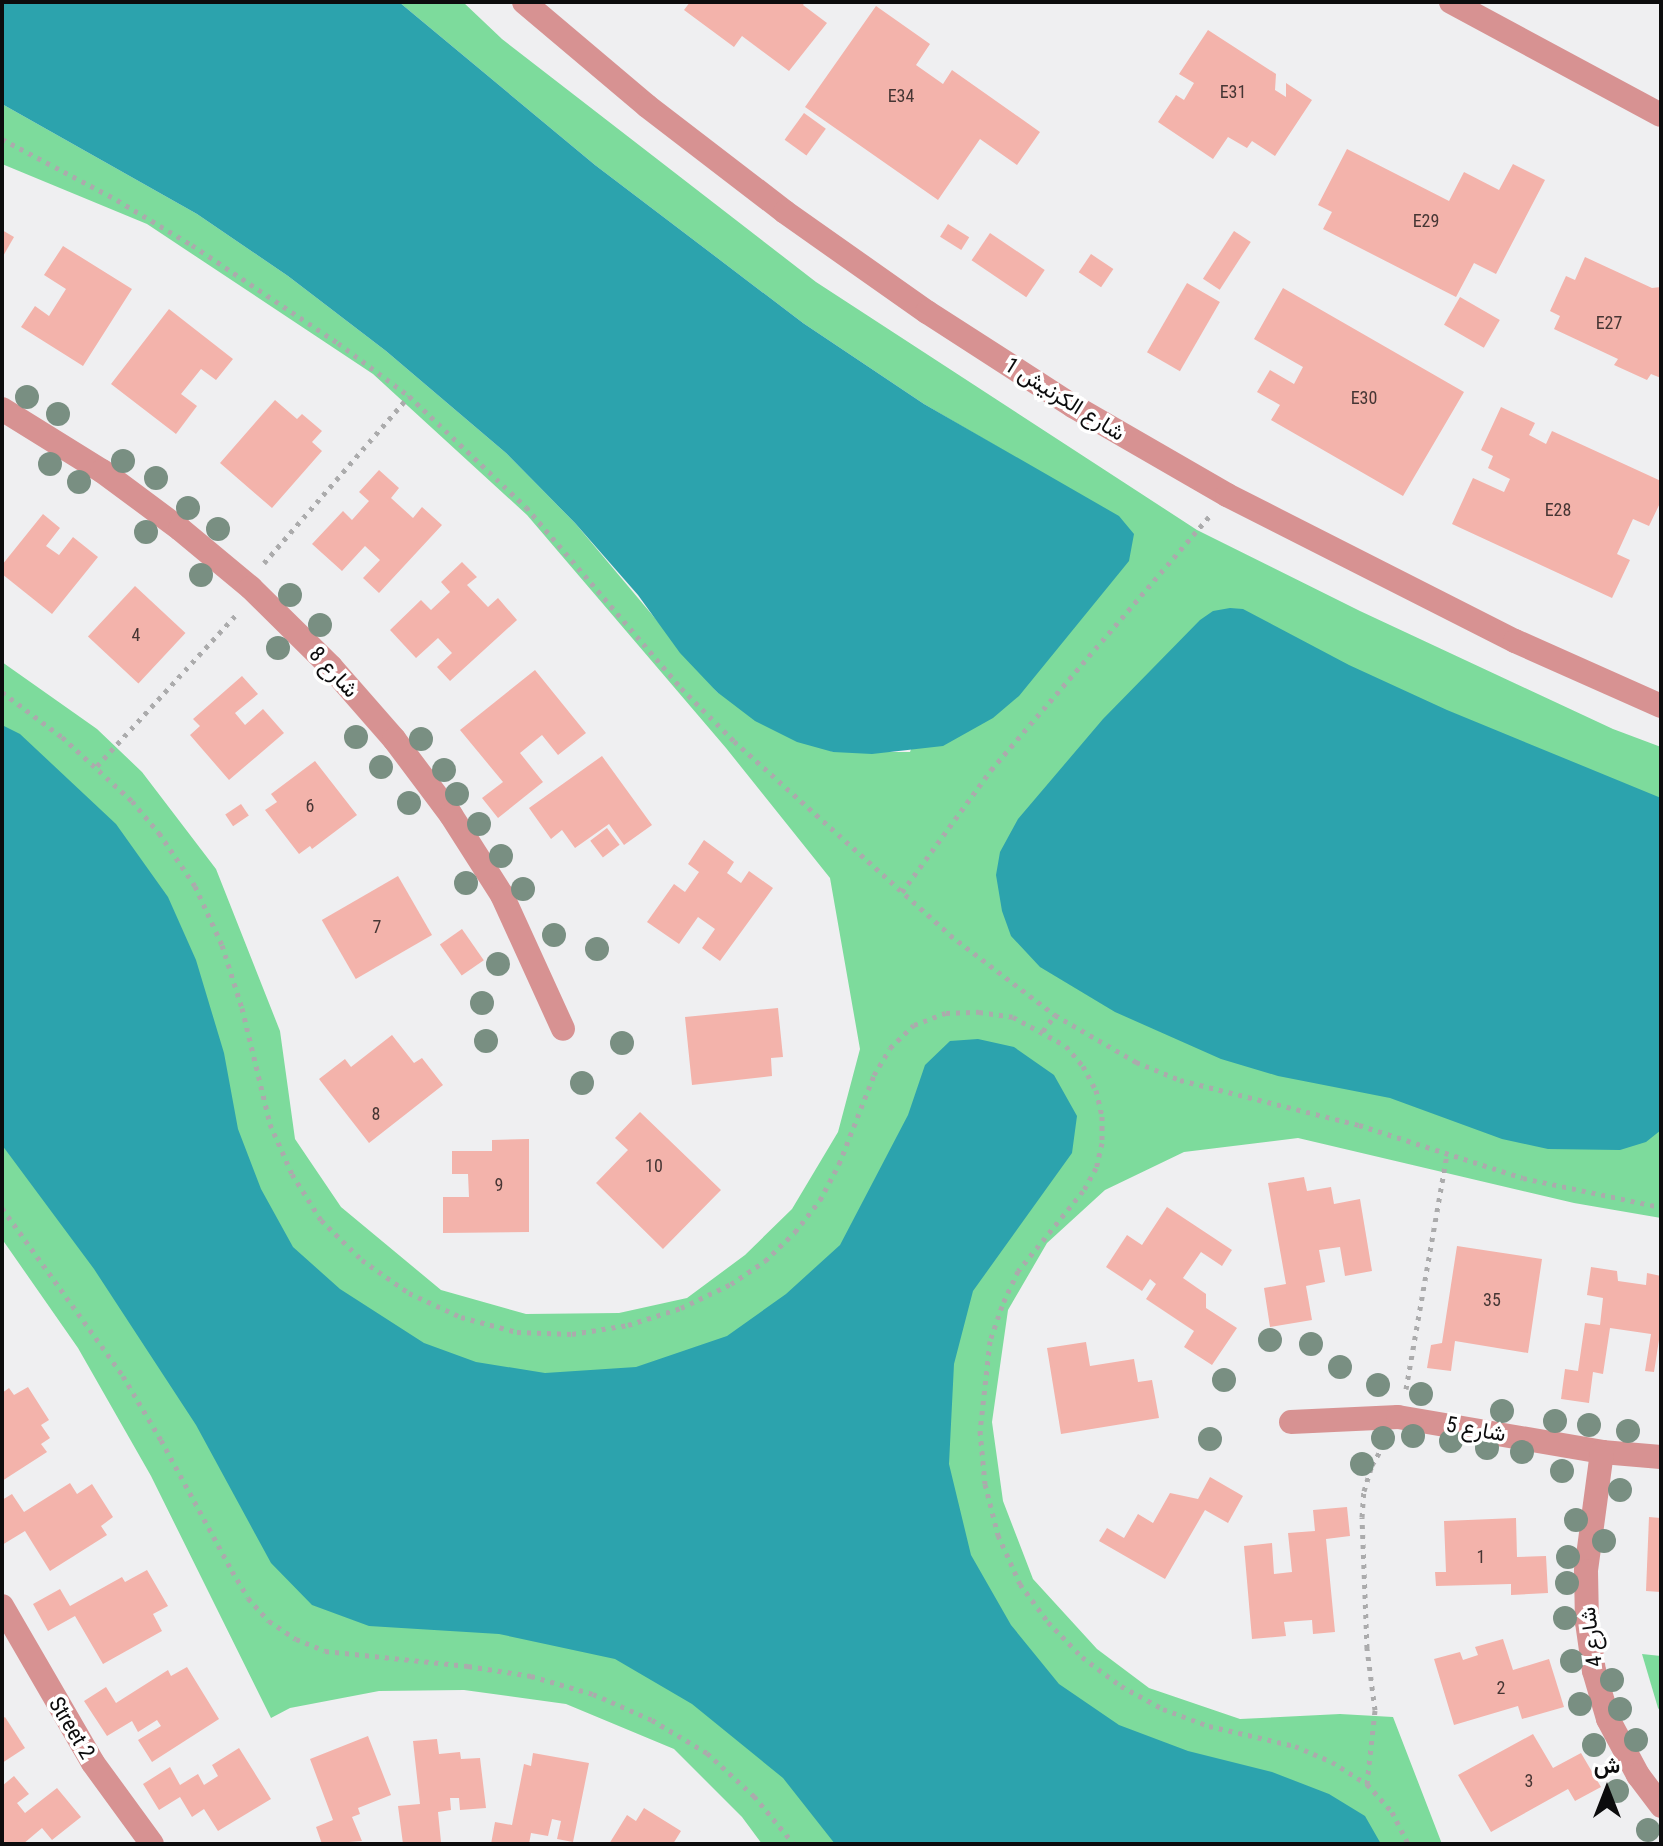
<!DOCTYPE html>
<meta charset="utf-8">
<style>
body{margin:0}
#map{position:relative;width:1663px;height:1846px;overflow:hidden;background:#efeff1;font-family:"Roboto Condensed",Vazirmatn,sans-serif}
div>[style]{position:absolute}
.green>*{inset:0;background:#7ddb9c}
.water>*{inset:0;background:#2ca3ad}
.building>*{inset:0;background:#f3b3ab;transform-origin:0 0}
.path>*{height:5px;margin-top:-2.5px;transform-origin:0;background:repeating-linear-gradient(90deg,#ababac 0 4px,transparent 0 10px)}
.minor>*{height:24px;margin:-12px;padding:0 12px;transform-origin:12px;border-radius:12px;background:#d79292}
.trees>*{width:24px;height:24px;margin:-12px;border-radius:50%;background:#798f82}
span{translate:-50% -50%;white-space:nowrap;text-align:center;line-height:1.15;-webkit-text-stroke:7px #fff;paint-order:stroke}
.number-label{font-size:18px;color:#463634}
.number-label span{-webkit-text-stroke-width:0}
.street-label{font-size:22px;color:#0c0c0d}
.frame{position:absolute;inset:0;border:4px solid #0c0c0d;pointer-events:none}
.north{position:absolute;left:1567px;top:1750px;width:80px;height:80px;-webkit-text-stroke:6px #fff;paint-order:stroke;rotate:0deg;font-size:22px;font-weight:700;line-height:32px;text-align:center;color:#0c0c0d}
.north::after{content:'';display:block;margin:auto;width:28px;height:36px;background:#0c0c0d;clip-path:polygon(50% 0,100% 100%,50% 72%,0 100%)}
</style>
<div id="map">
<div class="green">
<i style="clip-path:polygon(399px 2px,463px 2px,502px 39px,816px 282px,1197px 530px,1360px 611px,1613px 729px,1661px 747px,1661px 1218px,1574px 1203px,1298px 1138px,1184px 1152px,1105px 1190px,1047px 1243px,1008px 1310px,992px 1422px,1003px 1501px,1033px 1579px,1097px 1649px,1149px 1688px,1240px 1719px,1340px 1714px,1393px 1717px,1442px 1844px,762px 1844px,742px 1817px,674px 1749px,566px 1704px,464px 1690px,379px 1691px,290px 1708px,271px 1718px,151px 1476px,78px 1348px,2px 1239px,2px 662px,97px 729px,142px 772px,216px 869px,280px 1031px,295px 1139px,341px 1207px,441px 1290px,526px 1314px,619px 1313px,687px 1298px,745px 1255px,792px 1209px,838px 1132px,860px 1049px,830px 878px,726px 748px,527px 515px,373px 374px,147px 224px,2px 164px,2px 104px,197px 214px,288px 276px,386px 351px,506px 453px,575px 523px,717px 692px,833px 752px,910px 752px,1013px 456px,924px 404px,803px 323px,595px 165px)"></i>
<i style="clip-path:polygon(1642px 1654px,1661px 1656px,1661px 1712px,1658px 1708px)"></i>
</div>
<div class="water">
<i style="clip-path:polygon(2px 2px,399px 2px,595px 165px,803px 323px,924px 404px,1119px 516px,1134px 534px,1129px 561px,1019px 696px,993px 718px,943px 746px,872px 754px,833px 752px,797px 742px,755px 721px,717px 692px,680px 653px,638px 595px,575px 523px,506px 453px,386px 351px,288px 276px,197px 214px,2px 104px)"></i>
<i style="clip-path:polygon(1230px 608px,1243px 609px,1349px 665px,1447px 710px,1661px 798px,1661px 1130px,1646px 1142px,1620px 1150px,1548px 1149px,1502px 1139px,1390px 1098px,1278px 1076px,1221px 1059px,1115px 1012px,1040px 967px,1011px 936px,1002px 911px,996px 875px,1000px 852px,1018px 819px,1103px 719px,1200px 620px,1213px 611px)"></i>
<i style="clip-path:polygon(2px 725px,20px 734px,116px 824px,168px 897px,196px 960px,224px 1053px,238px 1129px,261px 1189px,293px 1247px,340px 1289px,424px 1343px,476px 1362px,545px 1373px,636px 1367px,727px 1336px,786px 1294px,840px 1245px,908px 1115px,925px 1065px,950px 1041px,978px 1039px,1014px 1047px,1054px 1075px,1077px 1116px,1072px 1153px,973px 1291px,954px 1364px,949px 1464px,971px 1555px,1011px 1625px,1059px 1684px,1119px 1725px,1188px 1751px,1272px 1772px,1329px 1794px,1365px 1816px,1381px 1844px,835px 1844px,783px 1778px,692px 1704px,615px 1659px,499px 1634px,369px 1626px,312px 1605px,271px 1563px,196px 1425px,94px 1269px,2px 1145px)"></i>
</div>
<div class="building">
<i style="clip-path:polygon(690px 2px,805px 2px,803px 5px,827px 23px,789px 71px,742px 36px,734px 47px,684px 10px)"></i>
<i style="clip-path:polygon(876px 6px,930px 44px,916px 65px,943px 84px,952px 70px,1040px 132px,1017px 165px,980px 139px,938px 200px,805px 107px)"></i>
<i style="clip-path:polygon(1208px 30px,1276px 74px,1275px 90px,1286px 97px,1286px 83px,1312px 100px,1275px 156px,1252px 141px,1247px 148px,1228px 137px,1213px 159px,1158px 122px,1176px 95px,1184px 100px,1194px 83px,1179px 74px)"></i>
<i style="left:804px;top:113px;width:27px;height:33px;rotate:36deg"></i>
<i style="clip-path:polygon(1347px 149px,1449px 201px,1464px 172px,1499px 190px,1513px 164px,1545px 180px,1496px 274px,1474px 263px,1456px 297px,1323px 229px,1332px 212px,1318px 205px)"></i>
<i style="left:948px;top:224px;width:25px;height:15px;rotate:32deg"></i>
<i style="clip-path:polygon(2px 230px,14px 237px,2px 258px)"></i>
<i style="left:1234px;top:231px;width:20px;height:57px;rotate:33deg"></i>
<i style="left:990px;top:233px;width:66px;height:33px;rotate:34deg"></i>
<i style="clip-path:polygon(63px 246px,132px 289px,83px 366px,21px 327px,35px 306px,49px 316px,66px 289px,44px 275px)"></i>
<i style="left:1091px;top:254px;width:27px;height:22px;rotate:34deg"></i>
<i style="clip-path:polygon(1585px 257px,1652px 288px,1661px 287px,1661px 378px,1651px 374px,1647px 380px,1614px 365px,1618px 359px,1554px 329px,1560px 316px,1550px 311px,1566px 276px,1575px 280px)"></i>
<i style="left:1187px;top:283px;width:38px;height:80px;rotate:30deg"></i>
<i style="clip-path:polygon(1283px 288px,1464px 392px,1403px 496px,1271px 420px,1280px 405px,1257px 392px,1270px 370px,1294px 384px,1303px 367px,1254px 339px)"></i>
<i style="left:1460px;top:297px;width:46px;height:32px;rotate:30deg"></i>
<i style="clip-path:polygon(169px 309px,233px 359px,216px 380px,201px 369px,181px 394px,197px 406px,176px 434px,111px 384px)"></i>
<i style="clip-path:polygon(275px 400px,297px 419px,302px 414px,322px 431px,312px 442px,322px 451px,272px 508px,220px 463px)"></i>
<i style="clip-path:polygon(1501px 407px,1535px 423px,1529px 435px,1546px 444px,1552px 431px,1661px 481px,1661px 501px,1649px 526px,1633px 519px,1617px 554px,1630px 560px,1612px 598px,1452px 524px,1473px 478px,1504px 492px,1510px 479px,1488px 468px,1493px 456px,1481px 450px)"></i>
<i style="clip-path:polygon(379px 470px,399px 488px,391px 498px,413px 518px,422px 507px,442px 525px,379px 593px,363px 578px,380px 560px,365px 546px,342px 571px,312px 544px,343px 511px,352px 520px,369px 501px,359px 492px)"></i>
<i style="clip-path:polygon(43px 514px,60px 528px,46px 546px,59px 555px,73px 537px,98px 557px,52px 614px,2px 574px,2px 565px)"></i>
<i style="clip-path:polygon(462px 562px,477px 577px,467px 585px,488px 607px,498px 598px,517px 620px,450px 681px,437px 667px,452px 653px,438px 638px,416px 658px,390px 630px,421px 600px,431px 610px,450px 592px,441px 582px)"></i>
<i style="left:135px;top:586px;width:69px;height:69px;rotate:43deg"></i>
<i style="clip-path:polygon(535px 670px,586px 733px,558px 755px,542px 735px,520px 753px,543px 782px,498px 818px,482px 798px,503px 782px,460px 730px)"></i>
<i style="clip-path:polygon(242px 676px,258px 694px,235px 713px,245px 725px,263px 709px,284px 733px,229px 780px,190px 735px,200px 726px,193px 719px)"></i>
<i style="clip-path:polygon(602px 756px,652px 825px,624px 845px,609px 824px,575px 848px,562px 830px,551px 839px,529px 808px)"></i>
<i style="clip-path:polygon(315px 761px,357px 815px,312px 849px,310px 846px,299px 854px,265px 810px,277px 802px,271px 794px)"></i>
<i style="left:241px;top:804px;width:14px;height:19px;rotate:56deg"></i>
<i style="left:607px;top:828px;width:21px;height:21px;rotate:53deg"></i>
<i style="clip-path:polygon(704px 840px,734px 862px,727px 873px,741px 883px,749px 871px,773px 888px,720px 961px,702px 948px,715px 929px,698px 917px,679px 944px,647px 922px,674px 884px,685px 892px,699px 872px,688px 864px)"></i>
<i style="left:398px;top:876px;width:68px;height:88px;rotate:60deg"></i>
<i style="left:462px;top:929px;width:38px;height:27px;rotate:55deg"></i>
<i style="clip-path:polygon(778px 1008px,783px 1057px,771px 1058px,772px 1076px,692px 1085px,685px 1017px)"></i>
<i style="clip-path:polygon(392px 1035px,414px 1063px,422px 1058px,443px 1085px,369px 1143px,319px 1079px,345px 1059px,351px 1067px)"></i>
<i style="clip-path:polygon(640px 1112px,721px 1190px,663px 1249px,596px 1183px,628px 1150px,615px 1138px)"></i>
<i style="clip-path:polygon(529px 1139px,529px 1232px,443px 1233px,443px 1197px,469px 1197px,468px 1174px,452px 1174px,452px 1151px,492px 1151px,492px 1140px)"></i>
<i style="clip-path:polygon(1304px 1177px,1307px 1191px,1331px 1187px,1334px 1204px,1360px 1199px,1372px 1271px,1345px 1276px,1340px 1247px,1319px 1250px,1325px 1282px,1306px 1286px,1312px 1320px,1270px 1327px,1264px 1288px,1286px 1284px,1268px 1183px)"></i>
<i style="clip-path:polygon(1167px 1207px,1232px 1250px,1222px 1266px,1201px 1252px,1183px 1278px,1206px 1294px,1206px 1308px,1237px 1328px,1212px 1365px,1184px 1347px,1194px 1331px,1146px 1299px,1156px 1284px,1150px 1279px,1142px 1291px,1106px 1267px,1127px 1235px,1142px 1245px)"></i>
<i style="clip-path:polygon(1457px 1246px,1542px 1259px,1528px 1353px,1455px 1341px,1451px 1371px,1427px 1368px,1431px 1345px,1442px 1343px)"></i>
<i style="clip-path:polygon(1591px 1267px,1617px 1271px,1618px 1281px,1646px 1285px,1647px 1273px,1661px 1276px,1661px 1327px,1654px 1372px,1645px 1371px,1651px 1334px,1610px 1328px,1603px 1374px,1593px 1372px,1589px 1403px,1561px 1399px,1565px 1369px,1578px 1371px,1585px 1323px,1600px 1325px,1603px 1298px,1587px 1295px)"></i>
<i style="clip-path:polygon(1086px 1342px,1090px 1366px,1134px 1359px,1138px 1382px,1152px 1380px,1159px 1418px,1061px 1434px,1047px 1348px)"></i>
<i style="clip-path:polygon(28px 1387px,49px 1420px,41px 1425px,50px 1438px,41px 1444px,47px 1452px,2px 1481px,2px 1393px,9px 1388px,14px 1395px)"></i>
<i style="clip-path:polygon(1210px 1477px,1243px 1496px,1228px 1523px,1205px 1510px,1165px 1579px,1099px 1541px,1107px 1528px,1124px 1538px,1138px 1514px,1153px 1523px,1170px 1493px,1198px 1499px)"></i>
<i style="clip-path:polygon(70px 1483px,77px 1494px,92px 1484px,113px 1517px,101px 1526px,107px 1535px,50px 1571px,25px 1531px,2px 1545px,2px 1500px,12px 1494px,24px 1512px)"></i>
<i style="clip-path:polygon(1347px 1507px,1350px 1536px,1326px 1539px,1335px 1632px,1313px 1634px,1312px 1620px,1284px 1622px,1286px 1636px,1252px 1639px,1244px 1546px,1272px 1543px,1274px 1574px,1292px 1572px,1288px 1533px,1315px 1531px,1313px 1510px)"></i>
<i style="clip-path:polygon(1649px 1517px,1661px 1518px,1661px 1592px,1646px 1591px)"></i>
<i style="clip-path:polygon(1516px 1518px,1517px 1557px,1546px 1556px,1548px 1593px,1511px 1595px,1511px 1584px,1436px 1586px,1435px 1572px,1446px 1572px,1444px 1521px)"></i>
<i style="clip-path:polygon(147px 1570px,168px 1606px,153px 1614px,162px 1631px,103px 1664px,75px 1616px,48px 1631px,33px 1604px,60px 1589px,70px 1606px,122px 1577px,125px 1582px)"></i>
<i style="clip-path:polygon(1503px 1639px,1513px 1670px,1549px 1659px,1564px 1707px,1522px 1719px,1518px 1706px,1454px 1725px,1434px 1659px,1460px 1652px,1463px 1660px,1478px 1655px,1475px 1647px)"></i>
<i style="clip-path:polygon(187px 1667px,219px 1719px,152px 1762px,138px 1740px,161px 1726px,157px 1720px,138px 1732px,132px 1721px,107px 1736px,84px 1701px,106px 1687px,116px 1703px,168px 1670px,171px 1676px)"></i>
<i style="clip-path:polygon(5px 1717px,25px 1748px,2px 1763px,2px 1719px)"></i>
<i style="clip-path:polygon(1533px 1734px,1553px 1768px,1581px 1753px,1601px 1787px,1575px 1801px,1568px 1789px,1491px 1832px,1458px 1775px)"></i>
<i style="clip-path:polygon(368px 1736px,391px 1795px,358px 1808px,360px 1814px,352px 1817px,362px 1841px,322px 1844px,316px 1827px,333px 1820px,310px 1759px)"></i>
<i style="clip-path:polygon(437px 1739px,439px 1754px,460px 1752px,461px 1759px,480px 1758px,486px 1808px,460px 1810px,459px 1798px,450px 1798px,451px 1810px,438px 1812px,441px 1842px,403px 1844px,398px 1806px,420px 1804px,413px 1741px)"></i>
<i style="clip-path:polygon(239px 1748px,271px 1799px,218px 1831px,204px 1809px,192px 1817px,180px 1797px,159px 1810px,143px 1784px,170px 1767px,180px 1785px,198px 1774px,204px 1785px,218px 1776px,212px 1765px)"></i>
<i style="clip-path:polygon(533px 1753px,589px 1763px,573px 1842px,557px 1839px,561px 1821px,552px 1819px,548px 1836px,531px 1833px,529px 1844px,491px 1844px,495px 1822px,512px 1825px,524px 1764px,531px 1766px)"></i>
<i style="clip-path:polygon(14px 1776px,29px 1794px,17px 1803px,25px 1813px,57px 1788px,81px 1817px,52px 1840px,42px 1828px,23px 1844px,2px 1844px,2px 1786px)"></i>
<i style="clip-path:polygon(644px 1808px,681px 1831px,673px 1844px,609px 1844px,627px 1815px,636px 1821px)"></i>
</div>
<div class="path">
<i style="left:2px;top:139px;width:130px;rotate:27.9deg"></i>
<i style="left:117px;top:200px;width:87px;rotate:31deg"></i>
<i style="left:192px;top:245px;width:176px;rotate:33.9deg"></i>
<i style="left:338px;top:343px;width:89px;rotate:36.7deg"></i>
<i style="left:409px;top:396px;width:161px;rotate:43.5deg"></i>
<i style="left:526px;top:507px;width:238px;rotate:49.4deg"></i>
<i style="left:681px;top:688px;width:75px;rotate:45deg"></i>
<i style="left:734px;top:741px;width:290px;rotate:41.9deg"></i>
<i style="left:950px;top:935px;width:132px;rotate:37.3deg"></i>
<i style="left:1055px;top:1015px;width:94px;rotate:30.1deg"></i>
<i style="left:1136px;top:1062px;width:48px;rotate:22.2deg"></i>
<i style="left:1180px;top:1080px;width:185px;rotate:14.1deg"></i>
<i style="left:1359px;top:1125px;width:172px;rotate:17.9deg"></i>
<i style="left:1523px;top:1178px;width:141px;rotate:11.9deg"></i>
<i style="left:264px;top:563px;width:221px;rotate:-49deg"></i>
<i style="left:2px;top:692px;width:75px;rotate:36.9deg"></i>
<i style="left:62px;top:737px;width:95px;rotate:42.4deg"></i>
<i style="left:132px;top:801px;width:42px;rotate:49.8deg"></i>
<i style="left:159px;top:833px;width:64px;rotate:55.8deg"></i>
<i style="left:195px;top:886px;width:65px;rotate:65.4deg"></i>
<i style="left:222px;top:945px;width:66px;rotate:72.4deg"></i>
<i style="left:242px;top:1008px;width:119px;rotate:76.4deg"></i>
<i style="left:270px;top:1124px;width:55px;rotate:66.3deg"></i>
<i style="left:292px;top:1174px;width:54px;rotate:57.8deg"></i>
<i style="left:321px;top:1220px;width:57px;rotate:44.3deg"></i>
<i style="left:362px;top:1260px;width:57px;rotate:35.1deg"></i>
<i style="left:409px;top:1293px;width:57px;rotate:24.8deg"></i>
<i style="left:461px;top:1317px;width:58px;rotate:15deg"></i>
<i style="left:517px;top:1332px;width:55px;rotate:2.1deg"></i>
<i style="left:572px;top:1334px;width:57px;rotate:-9.1deg"></i>
<i style="left:628px;top:1325px;width:56px;rotate:-17.8deg"></i>
<i style="left:681px;top:1308px;width:55px;rotate:-25.6deg"></i>
<i style="left:731px;top:1284px;width:41px;rotate:-34.1deg"></i>
<i style="left:765px;top:1261px;width:42px;rotate:-44deg"></i>
<i style="left:795px;top:1232px;width:41px;rotate:-52deg"></i>
<i style="left:820px;top:1200px;width:41px;rotate:-62.2deg"></i>
<i style="left:839px;top:1164px;width:96px;rotate:-68.5deg"></i>
<i style="left:874px;top:1075px;width:31px;rotate:-59deg"></i>
<i style="left:890px;top:1048px;width:33px;rotate:-44deg"></i>
<i style="left:914px;top:1025px;width:34px;rotate:-21deg"></i>
<i style="left:946px;top:1013px;width:33px;rotate:-2deg"></i>
<i style="left:979px;top:1012px;width:34px;rotate:8deg"></i>
<i style="left:1013px;top:1017px;width:60px;rotate:28.7deg"></i>
<i style="left:1066px;top:1046px;width:26px;rotate:50deg"></i>
<i style="left:1083px;top:1066px;width:27px;rotate:62deg"></i>
<i style="left:1096px;top:1090px;width:27px;rotate:77deg"></i>
<i style="left:1102px;top:1116px;width:27px;rotate:90deg"></i>
<i style="left:1102px;top:1143px;width:26px;rotate:103deg"></i>
<i style="left:1096px;top:1168px;width:26px;rotate:119deg"></i>
<i style="left:1083px;top:1191px;width:103px;rotate:129.1deg"></i>
<i style="left:1018px;top:1271px;width:38px;rotate:115deg"></i>
<i style="left:1002px;top:1306px;width:37px;rotate:109deg"></i>
<i style="left:990px;top:1341px;width:91px;rotate:96.3deg"></i>
<i style="left:980px;top:1431px;width:53px;rotate:84.6deg"></i>
<i style="left:985px;top:1484px;width:53px;rotate:75.7deg"></i>
<i style="left:998px;top:1535px;width:54px;rotate:65.8deg"></i>
<i style="left:1020px;top:1584px;width:47px;rotate:53.6deg"></i>
<i style="left:1048px;top:1622px;width:49px;rotate:45.8deg"></i>
<i style="left:1082px;top:1657px;width:49px;rotate:36.6deg"></i>
<i style="left:1121px;top:1686px;width:48px;rotate:28.7deg"></i>
<i style="left:1163px;top:1709px;width:49px;rotate:20.3deg"></i>
<i style="left:1209px;top:1726px;width:88px;rotate:13.1deg"></i>
<i style="left:1295px;top:1746px;width:40px;rotate:23.4deg"></i>
<i style="left:1332px;top:1762px;width:41px;rotate:32.2deg"></i>
<i style="left:1367px;top:1784px;width:38px;rotate:48deg"></i>
<i style="left:1392px;top:1812px;width:36px;rotate:63deg"></i>
<i style="left:97px;top:766px;width:207px;rotate:-47.4deg"></i>
<i style="left:902px;top:892px;width:151px;rotate:-53.9deg"></i>
<i style="left:991px;top:770px;width:336px;rotate:-49.3deg"></i>
<i style="left:1043px;top:1031px;width:20px;rotate:-53deg"></i>
<i style="left:2px;top:1208px;width:207px;rotate:54.2deg"></i>
<i style="left:123px;top:1376px;width:74px;rotate:59.3deg"></i>
<i style="left:161px;top:1440px;width:149px;rotate:61.5deg"></i>
<i style="left:232px;top:1571px;width:31px;rotate:59deg"></i>
<i style="left:248px;top:1598px;width:31px;rotate:48deg"></i>
<i style="left:269px;top:1621px;width:32px;rotate:34deg"></i>
<i style="left:296px;top:1639px;width:31px;rotate:22deg"></i>
<i style="left:325px;top:1651px;width:144px;rotate:6deg"></i>
<i style="left:468px;top:1666px;width:64px;rotate:9deg"></i>
<i style="left:531px;top:1676px;width:65px;rotate:16.2deg"></i>
<i style="left:593px;top:1694px;width:64px;rotate:23.8deg"></i>
<i style="left:652px;top:1720px;width:64px;rotate:31deg"></i>
<i style="left:707px;top:1753px;width:64px;rotate:42.5deg"></i>
<i style="left:754px;top:1796px;width:62px;rotate:50.2deg"></i>
<i style="left:1406px;top:1389px;width:239px;rotate:-80.1deg"></i>
<i style="left:1367px;top:1784px;width:74px;rotate:-83.8deg"></i>
<i style="left:1375px;top:1710px;width:63px;rotate:-97.4deg"></i>
<i style="left:1367px;top:1648px;width:131px;rotate:-92.2deg"></i>
<i style="left:1362px;top:1517px;width:26px;rotate:-86deg"></i>
<i style="left:1364px;top:1491px;width:27px;rotate:-73deg"></i>
<i style="left:1372px;top:1465px;width:22px;rotate:-60deg"></i>
</div>
<div class="minor">
<i style="left:524px;top:2px;width:161px;rotate:40.2deg"></i>
<i style="left:647px;top:106px;width:174px;rotate:37.5deg"></i>
<i style="left:785px;top:212px;width:174px;rotate:35.2deg"></i>
<i style="left:927px;top:312px;width:174px;rotate:32.8deg"></i>
<i style="left:1073px;top:406px;width:178px;rotate:30deg"></i>
<i style="left:1227px;top:495px;width:323px;rotate:26.9deg"></i>
<i style="left:1515px;top:641px;width:160px;rotate:24deg"></i>
<i style="left:1451px;top:2px;width:238px;rotate:28.3deg"></i>
<i style="left:2px;top:409px;width:118px;rotate:31.8deg"></i>
<i style="left:102px;top:471px;width:97px;rotate:36.6deg"></i>
<i style="left:180px;top:529px;width:92px;rotate:39.7deg"></i>
<i style="left:251px;top:588px;width:112px;rotate:44.6deg"></i>
<i style="left:331px;top:667px;width:96px;rotate:48.8deg"></i>
<i style="left:394px;top:739px;width:95px;rotate:53.1deg"></i>
<i style="left:451px;top:815px;width:95px;rotate:57.5deg"></i>
<i style="left:502px;top:895px;width:147px;rotate:65.5deg"></i>
<i style="left:1291px;top:1422px;width:107px;rotate:-2.7deg"></i>
<i style="left:1398px;top:1417px;width:207px;rotate:9.7deg"></i>
<i style="left:1602px;top:1452px;width:59px;rotate:4.8deg"></i>
<i style="left:1602px;top:1452px;width:120px;rotate:97.7deg"></i>
<i style="left:1586px;top:1571px;width:51px;rotate:88.9deg"></i>
<i style="left:1587px;top:1622px;width:49px;rotate:81.9deg"></i>
<i style="left:1594px;top:1671px;width:50px;rotate:73.7deg"></i>
<i style="left:1608px;top:1719px;width:64px;rotate:61.8deg"></i>
<i style="left:1638px;top:1775px;width:39px;rotate:53deg"></i>
<i style="left:2px;top:1606px;width:181px;rotate:59.9deg"></i>
<i style="left:93px;top:1763px;width:100px;rotate:53.9deg"></i>
</div>
<div class="trees">
<i style="left:27px;top:397px"></i>
<i style="left:58px;top:414px"></i>
<i style="left:123px;top:461px"></i>
<i style="left:50px;top:464px"></i>
<i style="left:156px;top:478px"></i>
<i style="left:79px;top:482px"></i>
<i style="left:188px;top:508px"></i>
<i style="left:218px;top:529px"></i>
<i style="left:146px;top:532px"></i>
<i style="left:201px;top:575px"></i>
<i style="left:290px;top:595px"></i>
<i style="left:320px;top:625px"></i>
<i style="left:278px;top:648px"></i>
<i style="left:356px;top:737px"></i>
<i style="left:421px;top:739px"></i>
<i style="left:381px;top:767px"></i>
<i style="left:444px;top:770px"></i>
<i style="left:457px;top:794px"></i>
<i style="left:409px;top:803px"></i>
<i style="left:479px;top:824px"></i>
<i style="left:501px;top:856px"></i>
<i style="left:466px;top:883px"></i>
<i style="left:523px;top:889px"></i>
<i style="left:554px;top:935px"></i>
<i style="left:597px;top:949px"></i>
<i style="left:498px;top:964px"></i>
<i style="left:482px;top:1003px"></i>
<i style="left:486px;top:1041px"></i>
<i style="left:622px;top:1043px"></i>
<i style="left:582px;top:1083px"></i>
<i style="left:1270px;top:1340px"></i>
<i style="left:1311px;top:1344px"></i>
<i style="left:1340px;top:1367px"></i>
<i style="left:1224px;top:1380px"></i>
<i style="left:1378px;top:1385px"></i>
<i style="left:1421px;top:1394px"></i>
<i style="left:1502px;top:1411px"></i>
<i style="left:1555px;top:1421px"></i>
<i style="left:1589px;top:1425px"></i>
<i style="left:1628px;top:1431px"></i>
<i style="left:1413px;top:1436px"></i>
<i style="left:1383px;top:1438px"></i>
<i style="left:1210px;top:1439px"></i>
<i style="left:1451px;top:1441px"></i>
<i style="left:1487px;top:1448px"></i>
<i style="left:1522px;top:1452px"></i>
<i style="left:1362px;top:1464px"></i>
<i style="left:1562px;top:1471px"></i>
<i style="left:1620px;top:1490px"></i>
<i style="left:1576px;top:1520px"></i>
<i style="left:1604px;top:1541px"></i>
<i style="left:1568px;top:1557px"></i>
<i style="left:1567px;top:1583px"></i>
<i style="left:1565px;top:1618px"></i>
<i style="left:1572px;top:1661px"></i>
<i style="left:1612px;top:1680px"></i>
<i style="left:1580px;top:1704px"></i>
<i style="left:1620px;top:1709px"></i>
<i style="left:1636px;top:1740px"></i>
<i style="left:1594px;top:1745px"></i>
<i style="left:1617px;top:1791px"></i>
<i style="left:1648px;top:1830px"></i>
</div>
<div class="number-label">
<span style="left:1233px;top:92px">E31</span>
<span style="left:901px;top:96px">E34</span>
<span style="left:1426px;top:221px">E29</span>
<span style="left:1609px;top:323px">E27</span>
<span style="left:1364px;top:398px">E30</span>
<span style="left:1558px;top:510px">E28</span>
<span style="left:136px;top:635px">4</span>
<span style="left:310px;top:806px">6</span>
<span style="left:377px;top:927px">7</span>
<span style="left:376px;top:1114px">8</span>
<span style="left:654px;top:1166px">10</span>
<span style="left:499px;top:1185px">9</span>
<span style="left:1492px;top:1300px">35</span>
<span style="left:1481px;top:1557px">1</span>
<span style="left:1501px;top:1688px">2</span>
<span style="left:1529px;top:1781px">3</span>
</div>
<div class="street-label">
<span style="left:1065px;top:399px;rotate:32deg">شارع الكرنيش 1</span>
<span style="left:334px;top:672px;rotate:47deg">شارع 8</span>
<span style="left:1476px;top:1429px;rotate:10deg">شارع 5</span>
<span style="left:1591px;top:1637px;rotate:-97deg">شارع 4</span>
<span style="left:72px;top:1728px;rotate:59deg">Street 2</span>
</div>
<div class="frame"></div>
<div class="north">ش</div>
</div>
